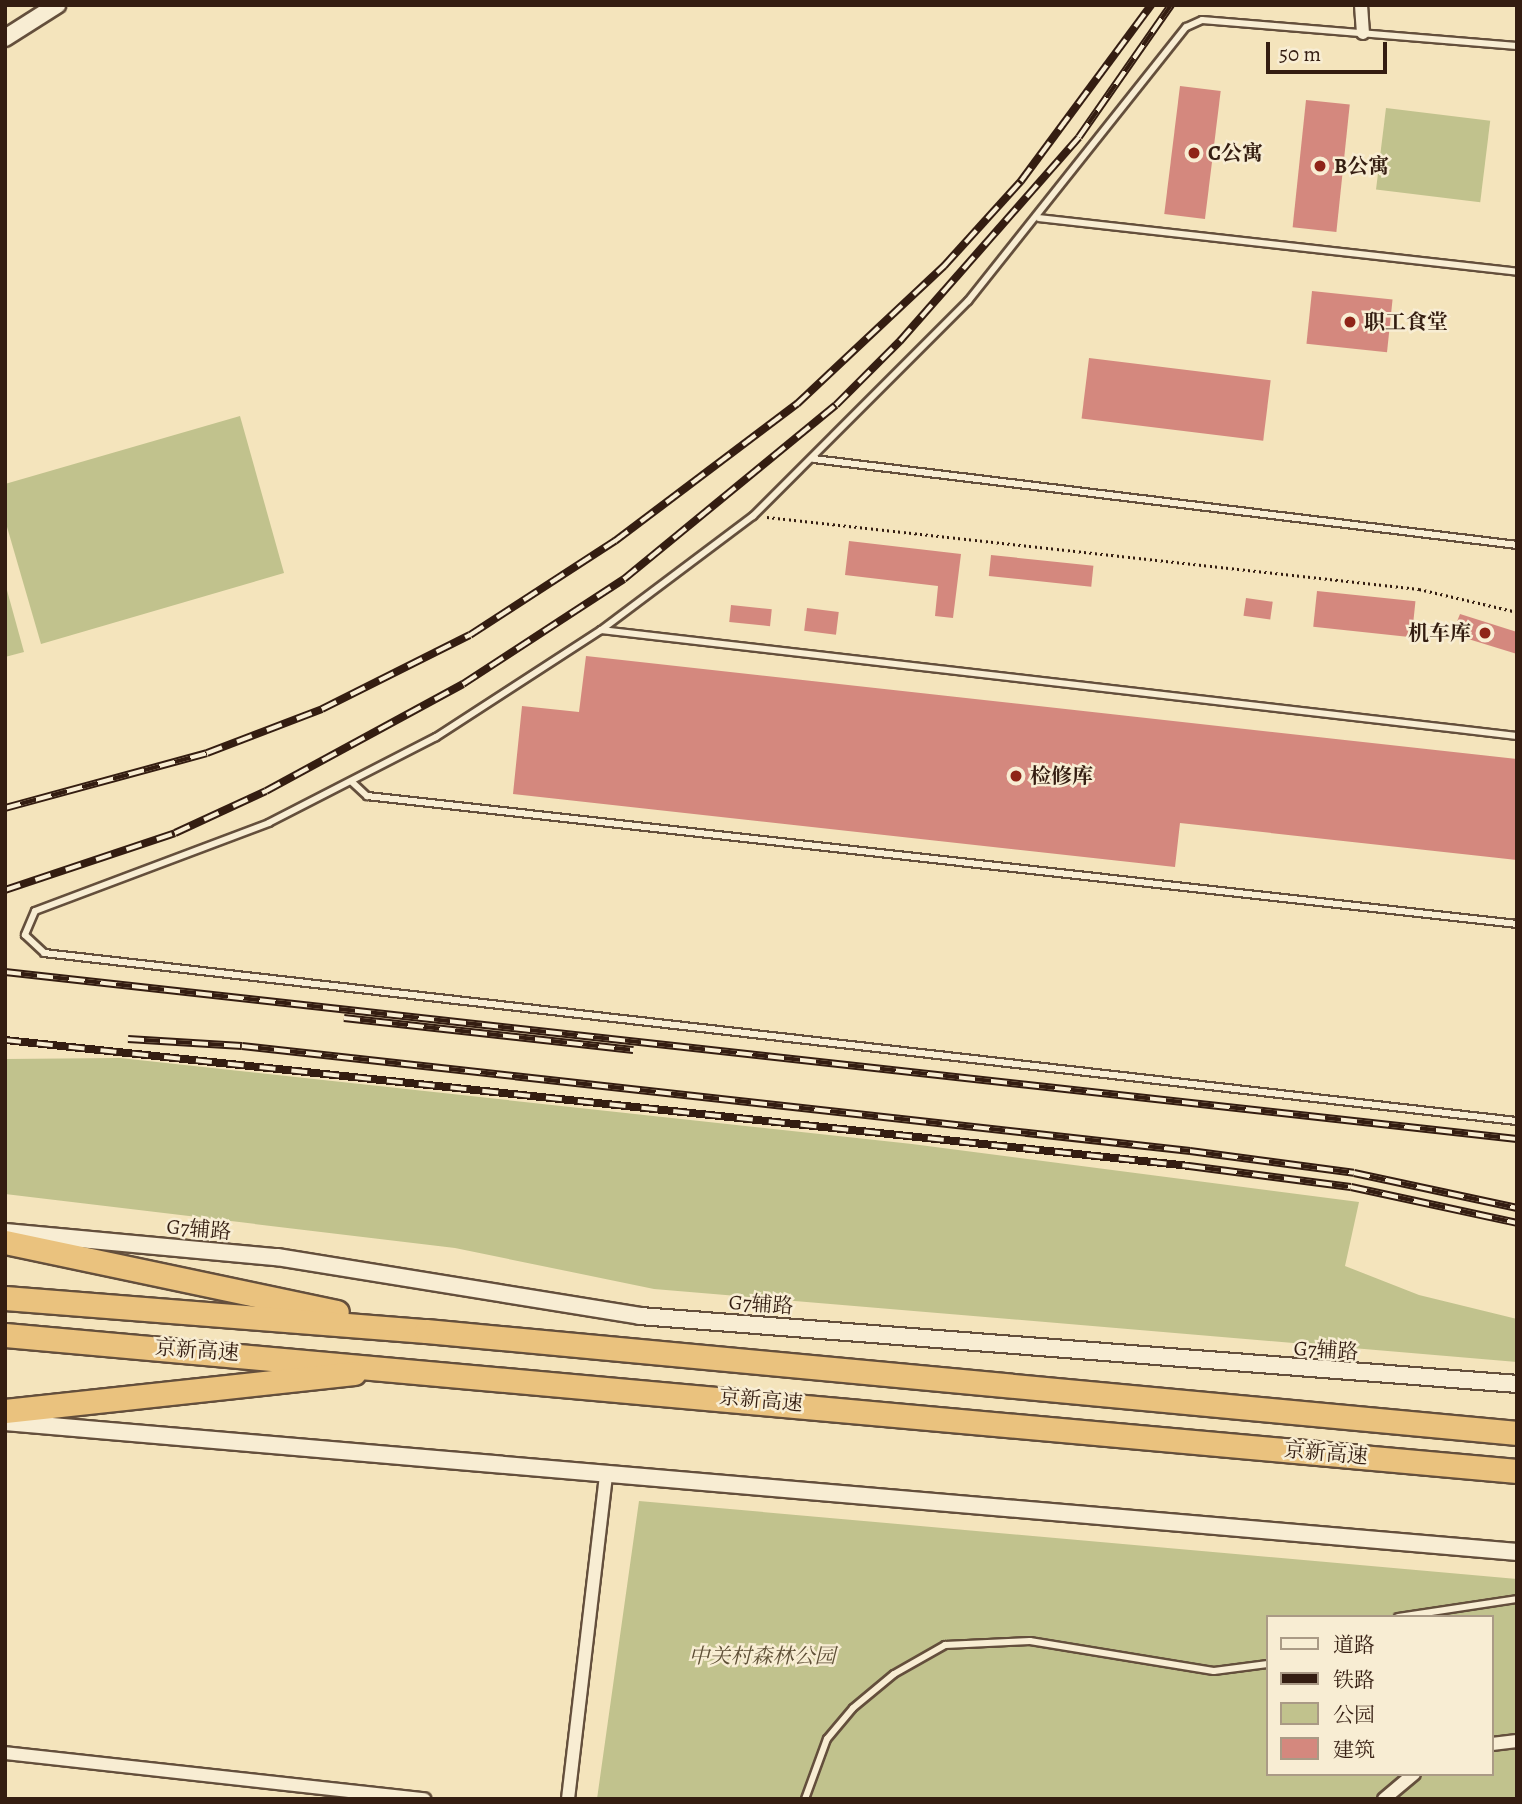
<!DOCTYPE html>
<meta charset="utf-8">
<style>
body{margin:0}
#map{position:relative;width:1522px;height:1804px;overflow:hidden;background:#f4e4bc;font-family:Alegreya,"Noto Serif SC",serif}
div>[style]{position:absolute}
.green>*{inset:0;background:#c1c28d;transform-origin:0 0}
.building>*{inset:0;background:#d4887e;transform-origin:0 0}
.path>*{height:2.5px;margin-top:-1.25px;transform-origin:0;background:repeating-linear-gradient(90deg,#341d11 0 2px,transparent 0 5.5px)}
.roads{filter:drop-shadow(2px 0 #644f3c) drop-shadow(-2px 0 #644f3c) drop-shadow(0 2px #644f3c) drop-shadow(0 -2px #644f3c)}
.service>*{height:6px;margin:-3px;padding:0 3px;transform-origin:3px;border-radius:3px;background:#f8edd3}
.minor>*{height:12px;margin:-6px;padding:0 6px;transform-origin:6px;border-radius:6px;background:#f8edd3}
.tertiary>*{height:16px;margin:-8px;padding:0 8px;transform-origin:8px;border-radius:8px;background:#f8edd3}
.motorway>*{height:23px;margin:-11.5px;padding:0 11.5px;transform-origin:11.5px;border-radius:11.5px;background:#eac27e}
.rail>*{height:8px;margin-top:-4px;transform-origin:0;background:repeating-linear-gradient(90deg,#f8edd3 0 16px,#341d11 0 32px);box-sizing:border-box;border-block:2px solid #341d11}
.dots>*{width:19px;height:19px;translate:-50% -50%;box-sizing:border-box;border:4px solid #f8edd3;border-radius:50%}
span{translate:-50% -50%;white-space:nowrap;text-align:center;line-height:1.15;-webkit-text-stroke:5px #f8edd3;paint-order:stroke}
.poi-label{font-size:21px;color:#341d11;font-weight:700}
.left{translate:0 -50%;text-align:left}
.right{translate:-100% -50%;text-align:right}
.street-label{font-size:21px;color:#341d11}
.park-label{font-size:21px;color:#5e4f36;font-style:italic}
.frame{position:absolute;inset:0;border:7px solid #341d11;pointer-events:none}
.legend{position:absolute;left:1266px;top:1615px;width:228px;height:161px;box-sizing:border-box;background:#f8edd3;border:2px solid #aa9a85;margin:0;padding:9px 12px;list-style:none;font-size:21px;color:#341d11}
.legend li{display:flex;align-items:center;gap:14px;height:35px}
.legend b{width:35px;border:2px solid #aa9a85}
.scale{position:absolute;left:1266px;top:42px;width:121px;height:32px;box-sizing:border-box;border:4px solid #341d11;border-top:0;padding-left:9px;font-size:21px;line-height:24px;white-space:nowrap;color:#341d11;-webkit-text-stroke:5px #f8edd3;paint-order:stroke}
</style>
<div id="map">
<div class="green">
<i style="left:1386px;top:108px;width:105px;height:82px;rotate:7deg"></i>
<i style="clip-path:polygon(240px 416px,284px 573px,41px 644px,5px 520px,5px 484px)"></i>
<i style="clip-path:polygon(5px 583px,24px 652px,5px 657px)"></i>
<i style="clip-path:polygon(120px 1058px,912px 1144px,1359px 1202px,1345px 1266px,1419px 1295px,1517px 1319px,1517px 1362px,654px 1289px,455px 1248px,5px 1194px,5px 1059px)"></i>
<i style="clip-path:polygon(evenodd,639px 1501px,1517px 1579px,1517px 1799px,597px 1799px,639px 1501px,1268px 1617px,1492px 1617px,1492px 1774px,1268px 1774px,1268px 1617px)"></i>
</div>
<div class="building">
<i style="left:1180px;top:86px;width:41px;height:129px;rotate:7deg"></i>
<i style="left:1306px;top:100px;width:44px;height:128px;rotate:6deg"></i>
<i style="left:1312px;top:291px;width:81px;height:53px;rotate:6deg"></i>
<i style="left:1089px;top:358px;width:183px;height:61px;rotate:7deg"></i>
<i style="clip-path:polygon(849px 541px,961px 554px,953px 618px,935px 616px,938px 586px,845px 575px)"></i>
<i style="left:991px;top:555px;width:103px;height:21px;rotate:6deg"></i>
<i style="left:1317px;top:591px;width:99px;height:36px;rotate:6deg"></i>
<i style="left:1246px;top:598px;width:27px;height:18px;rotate:8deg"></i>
<i style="left:731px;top:605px;width:41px;height:17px;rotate:6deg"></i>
<i style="left:807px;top:608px;width:32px;height:23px;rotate:7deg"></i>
<i style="clip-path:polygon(1460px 614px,1517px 632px,1517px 654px,1452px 634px)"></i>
<i style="clip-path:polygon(586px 656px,1517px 759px,1517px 860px,1180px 823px,1175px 867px,513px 794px,522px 706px,579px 712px)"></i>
</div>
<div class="path">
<i style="left:767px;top:517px;width:656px;rotate:6.3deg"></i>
<i style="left:1419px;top:589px;width:101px;rotate:13.2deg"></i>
</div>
<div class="roads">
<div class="service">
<i style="left:1517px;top:46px;width:316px;rotate:-175.3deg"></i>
<i style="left:1202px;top:20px;width:17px;rotate:156deg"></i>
<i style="left:1186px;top:27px;width:350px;rotate:128.5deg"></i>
<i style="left:968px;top:301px;width:304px;rotate:135deg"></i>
<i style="left:753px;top:516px;width:190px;rotate:143.1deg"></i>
<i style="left:601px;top:630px;width:197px;rotate:147deg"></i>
<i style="left:436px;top:737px;width:188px;rotate:152.8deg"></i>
<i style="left:269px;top:823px;width:250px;rotate:159.4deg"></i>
<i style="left:35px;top:911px;width:26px;rotate:113deg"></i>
<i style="left:25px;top:935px;width:26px;rotate:43deg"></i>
<i style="left:44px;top:953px;width:1483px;rotate:6.51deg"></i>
<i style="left:1039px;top:218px;width:481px;rotate:6.4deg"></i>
<i style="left:814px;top:459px;width:708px;rotate:6.97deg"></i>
<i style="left:601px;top:630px;width:922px;rotate:6.6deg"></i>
<i style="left:352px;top:782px;width:21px;rotate:43deg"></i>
<i style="left:367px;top:796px;width:1157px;rotate:6.35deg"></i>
<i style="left:1398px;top:1617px;width:120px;rotate:-8.6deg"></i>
<i style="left:805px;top:1799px;width:64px;rotate:-69.9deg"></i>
<i style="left:827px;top:1739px;width:40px;rotate:-50deg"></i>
<i style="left:853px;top:1708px;width:53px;rotate:-39.7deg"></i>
<i style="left:894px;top:1674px;width:59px;rotate:-29.6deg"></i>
<i style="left:945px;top:1645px;width:85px;rotate:-2.7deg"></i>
<i style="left:1030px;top:1641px;width:186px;rotate:9.3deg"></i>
<i style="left:1214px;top:1671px;width:54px;rotate:-7.4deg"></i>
</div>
<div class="minor">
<i style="left:1361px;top:5px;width:28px;rotate:86deg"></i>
<i style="left:1492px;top:1744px;width:25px;rotate:-7deg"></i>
<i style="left:5px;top:1753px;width:422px;rotate:6.3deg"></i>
<i style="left:568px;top:1799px;width:327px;rotate:-83.3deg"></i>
<i style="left:1384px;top:1799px;width:39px;rotate:-40deg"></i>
</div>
<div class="tertiary">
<i style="left:5px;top:38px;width:62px;rotate:-32.4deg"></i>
<i style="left:5px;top:1232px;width:273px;rotate:5.3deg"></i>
<i style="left:277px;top:1257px;width:368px;rotate:9.2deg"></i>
<i style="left:640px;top:1316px;width:880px;rotate:4.43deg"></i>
<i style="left:5px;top:1422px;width:1518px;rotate:4.91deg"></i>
</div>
<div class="motorway">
<i style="left:5px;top:1242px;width:339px;rotate:11.9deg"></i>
<i style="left:5px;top:1298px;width:422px;rotate:4.5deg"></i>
<i style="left:426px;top:1331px;width:1096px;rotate:5.34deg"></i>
<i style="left:5px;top:1335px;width:1518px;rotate:5.14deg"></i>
<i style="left:5px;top:1411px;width:351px;rotate:-6.2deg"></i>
</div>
</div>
<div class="rail">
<i style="left:5px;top:808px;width:209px;rotate:-15.2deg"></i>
<i style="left:207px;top:753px;width:123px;rotate:-20.9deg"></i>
<i style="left:322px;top:709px;width:165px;rotate:-26.6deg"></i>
<i style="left:470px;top:635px;width:173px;rotate:-33deg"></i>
<i style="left:615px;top:541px;width:228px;rotate:-37deg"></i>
<i style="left:797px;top:404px;width:202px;rotate:-43.2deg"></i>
<i style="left:944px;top:266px;width:115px;rotate:-47.8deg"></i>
<i style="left:1021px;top:181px;width:219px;rotate:-53.5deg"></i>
<i style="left:5px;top:890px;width:179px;rotate:-18.5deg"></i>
<i style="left:175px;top:833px;width:100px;rotate:-24.8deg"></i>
<i style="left:266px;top:791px;width:224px;rotate:-28.5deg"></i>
<i style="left:463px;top:684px;width:192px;rotate:-33.1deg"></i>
<i style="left:624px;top:579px;width:274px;rotate:-39.4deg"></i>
<i style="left:836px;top:405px;width:91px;rotate:-45deg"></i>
<i style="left:900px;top:341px;width:271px;rotate:-48.7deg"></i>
<i style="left:1079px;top:137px;width:161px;rotate:-55.1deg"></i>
<i style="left:5px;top:972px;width:1521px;rotate:6.3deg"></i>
<i style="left:344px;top:1018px;width:291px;rotate:6.3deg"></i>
<i style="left:128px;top:1039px;width:114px;rotate:3.5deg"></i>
<i style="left:242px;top:1046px;width:954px;rotate:6.32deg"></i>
<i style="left:1190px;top:1151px;width:165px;rotate:7.6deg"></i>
<i style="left:1354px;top:1173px;width:167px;rotate:12.1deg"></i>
<i style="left:5px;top:1040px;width:1191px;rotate:6.07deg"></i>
<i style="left:1189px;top:1166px;width:163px;rotate:7.4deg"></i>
<i style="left:1351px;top:1187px;width:170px;rotate:12.2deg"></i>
</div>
<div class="dots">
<i style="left:1194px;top:153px;background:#8f2418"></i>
<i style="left:1320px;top:166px;background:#8f2418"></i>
<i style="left:1350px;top:322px;background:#8f2418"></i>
<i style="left:1485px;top:633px;background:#8f2418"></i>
<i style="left:1016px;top:776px;background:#8f2418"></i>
</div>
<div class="poi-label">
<span class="left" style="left:1208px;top:153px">C公寓</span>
<span class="left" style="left:1334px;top:166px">B公寓</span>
<span class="left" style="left:1364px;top:322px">职工食堂</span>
<span class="right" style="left:1471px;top:633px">机车库</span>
<span class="left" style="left:1030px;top:776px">检修库</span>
</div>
<div class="street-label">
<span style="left:199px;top:1229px;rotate:5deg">G7辅路</span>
<span style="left:761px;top:1304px;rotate:4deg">G7辅路</span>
<span style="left:197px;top:1350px;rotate:4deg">京新高速</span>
<span style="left:1326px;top:1350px;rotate:4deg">G7辅路</span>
<span style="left:761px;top:1400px;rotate:5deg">京新高速</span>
<span style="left:1326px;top:1453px;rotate:5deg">京新高速</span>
</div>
<div class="park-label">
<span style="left:762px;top:1656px">中关村森林公园</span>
</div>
<div class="frame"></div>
<ul class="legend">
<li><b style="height:9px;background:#f8edd3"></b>道路</li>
<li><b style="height:9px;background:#341d11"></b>铁路</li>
<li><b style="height:19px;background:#c1c28d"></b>公园</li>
<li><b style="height:19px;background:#d4887e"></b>建筑</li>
</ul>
<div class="scale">50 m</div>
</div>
